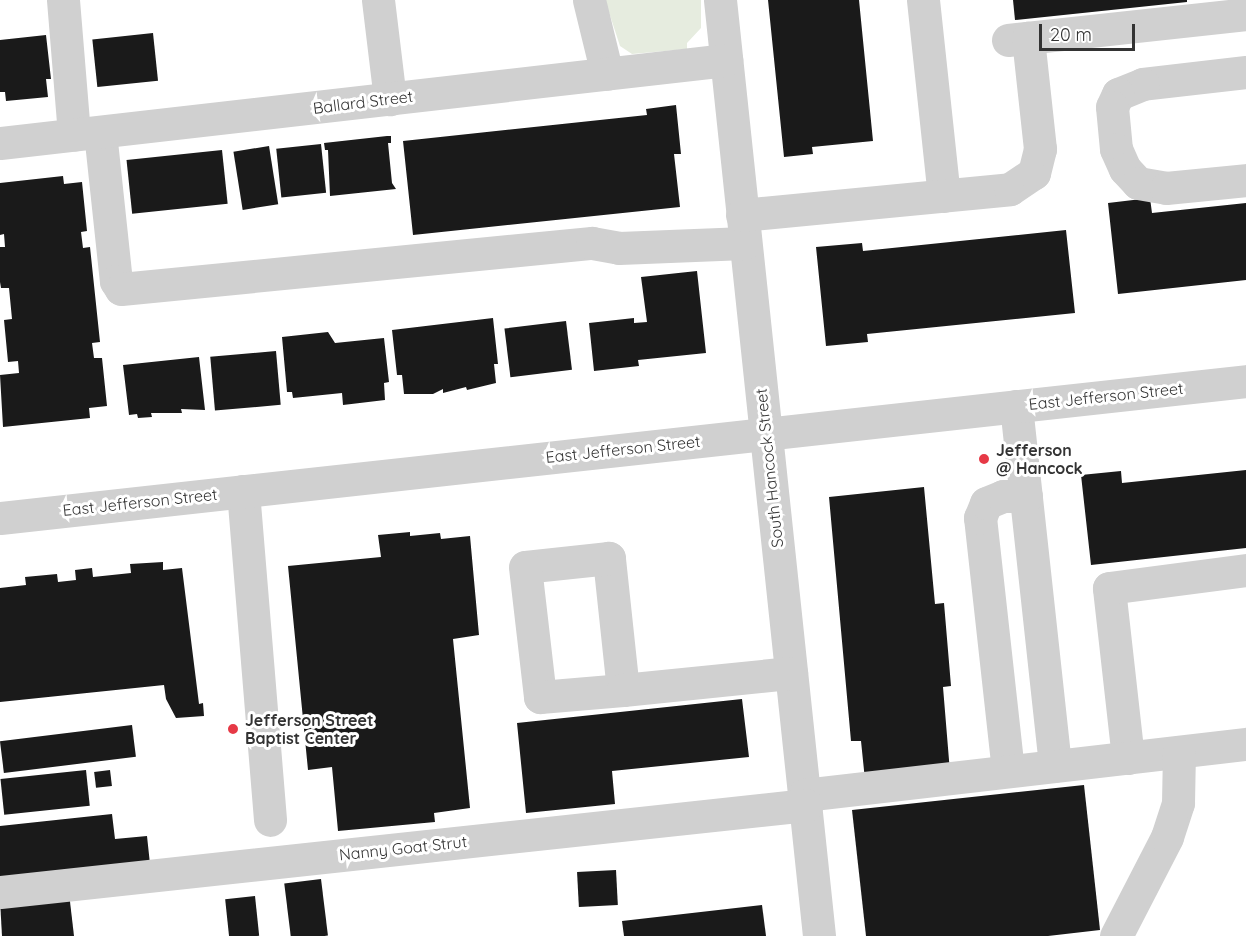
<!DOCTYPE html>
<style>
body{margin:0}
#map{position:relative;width:1246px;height:936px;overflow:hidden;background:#fff;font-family:Quicksand,sans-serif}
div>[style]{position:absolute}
.green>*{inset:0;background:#e6ecdf}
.building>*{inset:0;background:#1a1a1a;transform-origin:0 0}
.minor>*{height:33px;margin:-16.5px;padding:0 16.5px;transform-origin:16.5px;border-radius:16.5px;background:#d0d0d0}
.dots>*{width:16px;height:16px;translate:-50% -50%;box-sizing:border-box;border:3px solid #fff;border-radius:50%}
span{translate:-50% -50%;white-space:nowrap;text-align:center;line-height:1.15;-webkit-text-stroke:6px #fff;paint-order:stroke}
.street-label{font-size:16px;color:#333}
.poi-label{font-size:16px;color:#333;font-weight:700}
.left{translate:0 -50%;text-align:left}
.scale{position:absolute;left:1039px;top:24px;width:96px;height:27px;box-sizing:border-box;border:3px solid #333;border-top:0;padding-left:8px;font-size:18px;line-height:21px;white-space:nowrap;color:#333;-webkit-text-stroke:4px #fff;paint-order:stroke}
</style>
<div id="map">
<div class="green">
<i style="clip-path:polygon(605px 0,701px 0,701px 28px,687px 43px,687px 49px,632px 54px,620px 46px)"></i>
</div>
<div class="building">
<i style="clip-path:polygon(768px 0,859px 0,873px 141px,812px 147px,813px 154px,784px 157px)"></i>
<i style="clip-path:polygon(1013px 0,1187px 0,1187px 2px,1015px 20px)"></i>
<i style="left:153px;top:33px;width:48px;height:61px;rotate:84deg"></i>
<i style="clip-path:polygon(46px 35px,51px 79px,46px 79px,48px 97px,6px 101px,5px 92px,0 92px,0 40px)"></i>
<i style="clip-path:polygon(676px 105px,681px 154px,674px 154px,680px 207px,413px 235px,403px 141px,647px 115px,646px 109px)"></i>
<i style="clip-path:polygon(387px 136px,391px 136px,391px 143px,388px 143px,392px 183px,396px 189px,330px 196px,328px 150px,325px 150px,324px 143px)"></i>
<i style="left:321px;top:144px;width:49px;height:45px;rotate:84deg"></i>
<i style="left:269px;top:146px;width:59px;height:36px;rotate:81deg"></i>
<i style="left:222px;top:150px;width:54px;height:96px;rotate:84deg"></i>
<i style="clip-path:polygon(63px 176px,64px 184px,82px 182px,87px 231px,81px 232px,83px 248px,90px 247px,100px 342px,92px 343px,94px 358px,102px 358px,107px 406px,89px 408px,90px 418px,3px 427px,0 375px,19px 373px,18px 361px,8px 362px,4px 320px,12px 319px,9px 288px,1px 288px,0 282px,0 247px,5px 247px,4px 234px,0 235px,0 183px)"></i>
<i style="clip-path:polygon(1150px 198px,1152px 213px,1246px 203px,1246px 280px,1118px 294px,1108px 203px)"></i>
<i style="clip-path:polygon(1066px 230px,1075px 313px,867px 334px,868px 342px,826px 346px,816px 247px,862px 243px,863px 251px)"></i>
<i style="clip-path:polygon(697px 271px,706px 353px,638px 360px,639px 366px,594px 371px,589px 323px,634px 318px,634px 323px,647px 322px,641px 277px)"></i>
<i style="clip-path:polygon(493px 318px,498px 364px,494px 364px,496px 383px,467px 390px,466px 387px,443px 393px,443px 389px,433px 394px,404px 394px,402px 375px,397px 375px,392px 330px)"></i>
<i style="left:566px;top:321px;width:49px;height:62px;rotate:83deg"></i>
<i style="clip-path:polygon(328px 332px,335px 343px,384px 338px,389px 382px,384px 383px,385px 400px,343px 405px,342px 393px,293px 398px,292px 392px,287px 392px,282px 337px)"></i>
<i style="left:276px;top:351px;width:54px;height:66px;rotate:85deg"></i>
<i style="clip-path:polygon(199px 357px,205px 410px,181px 409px,182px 413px,151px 413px,152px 417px,138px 418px,137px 414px,129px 415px,123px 365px)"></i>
<i style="clip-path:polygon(1246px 470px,1246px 548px,1091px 565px,1081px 475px,1121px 471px,1122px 483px)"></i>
<i style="clip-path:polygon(924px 487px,935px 604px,944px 603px,951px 686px,943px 687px,950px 772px,865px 780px,861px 741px,851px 741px,829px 497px)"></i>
<i style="clip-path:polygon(410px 532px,410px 536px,440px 533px,441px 539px,470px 536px,479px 635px,453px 639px,470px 808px,434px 813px,435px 822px,338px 831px,332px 767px,308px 770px,288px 566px,381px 557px,378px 535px)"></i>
<i style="clip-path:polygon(163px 562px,163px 570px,182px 568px,199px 704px,203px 703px,204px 716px,176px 718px,166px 699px,164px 685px,0 702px,0 588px,26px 585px,25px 577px,57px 574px,58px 582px,76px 580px,75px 570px,92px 568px,93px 577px,131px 573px,130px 564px)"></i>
<i style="clip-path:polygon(742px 699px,749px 757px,612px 771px,615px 804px,526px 813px,517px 723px)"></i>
<i style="left:132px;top:725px;width:32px;height:133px;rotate:83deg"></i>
<i style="left:86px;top:770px;width:36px;height:86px;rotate:84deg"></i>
<i style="left:110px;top:770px;width:16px;height:16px;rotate:83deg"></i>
<i style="clip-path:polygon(1084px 785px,1100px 930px,1048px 936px,866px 936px,852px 810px)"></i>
<i style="clip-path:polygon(112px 814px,115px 839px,147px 836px,150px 864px,0 880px,0 826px)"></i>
<i style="left:616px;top:870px;width:35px;height:39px;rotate:87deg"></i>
<i style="left:321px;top:879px;width:57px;height:37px;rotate:83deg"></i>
<i style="clip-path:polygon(69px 893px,74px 936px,2px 936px,0 900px)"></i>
<i style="left:255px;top:896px;width:40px;height:30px;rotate:84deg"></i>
<i style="clip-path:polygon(762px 905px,766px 936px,624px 936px,622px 921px)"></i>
</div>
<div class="minor">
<i style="left:63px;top:0;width:135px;rotate:85.3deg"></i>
<i style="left:378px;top:0;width:100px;rotate:83.1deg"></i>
<i style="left:589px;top:0;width:76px;rotate:76.3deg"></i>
<i style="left:720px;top:0;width:941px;rotate:83.96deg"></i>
<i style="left:923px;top:0;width:197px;rotate:83.9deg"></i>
<i style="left:1008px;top:40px;width:239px;rotate:-6.2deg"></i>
<i style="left:1246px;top:72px;width:104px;rotate:173.4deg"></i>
<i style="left:1143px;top:84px;width:27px;rotate:158deg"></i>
<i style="left:1118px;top:94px;width:14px;rotate:115deg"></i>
<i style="left:1112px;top:107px;width:42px;rotate:84.6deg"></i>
<i style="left:1116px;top:149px;width:22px;rotate:66deg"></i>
<i style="left:1125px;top:169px;width:19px;rotate:47deg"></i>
<i style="left:1138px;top:183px;width:28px;rotate:10deg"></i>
<i style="left:1166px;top:188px;width:80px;rotate:-5.7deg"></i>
<i style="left:100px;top:132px;width:150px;rotate:83.9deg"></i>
<i style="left:116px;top:281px;width:9px;rotate:58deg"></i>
<i style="left:121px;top:289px;width:473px;rotate:-5.6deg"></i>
<i style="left:592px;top:243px;width:27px;rotate:10deg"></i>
<i style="left:619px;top:248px;width:126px;rotate:-2.3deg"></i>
<i style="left:0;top:143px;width:731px;rotate:-6.52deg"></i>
<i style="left:742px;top:215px;width:269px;rotate:-5.5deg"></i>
<i style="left:1010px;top:189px;width:29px;rotate:-34deg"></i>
<i style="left:1034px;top:173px;width:25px;rotate:-76deg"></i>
<i style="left:1040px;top:149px;width:112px;rotate:-96.2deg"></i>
<i style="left:1016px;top:406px;width:362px;rotate:83.8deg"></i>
<i style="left:243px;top:491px;width:330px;rotate:85.3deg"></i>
<i style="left:0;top:518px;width:1254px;rotate:-6.27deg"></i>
<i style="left:623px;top:690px;width:133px;rotate:-96.1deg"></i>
<i style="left:609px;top:558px;width:84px;rotate:173.9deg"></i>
<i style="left:525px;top:567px;width:131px;rotate:83.4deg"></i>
<i style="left:540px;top:697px;width:83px;rotate:-4.8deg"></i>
<i style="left:623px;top:690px;width:169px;rotate:-5.8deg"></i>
<i style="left:1128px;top:758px;width:171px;rotate:-96.4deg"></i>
<i style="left:1109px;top:588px;width:138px;rotate:-7.5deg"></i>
<i style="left:1008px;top:771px;width:255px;rotate:-96.3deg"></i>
<i style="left:980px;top:518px;width:16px;rotate:-68deg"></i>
<i style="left:986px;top:503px;width:18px;rotate:-22deg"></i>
<i style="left:1003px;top:496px;width:23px"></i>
<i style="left:804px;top:795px;width:445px;rotate:-6.6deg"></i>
<i style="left:0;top:892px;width:811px;rotate:-6.16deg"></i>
<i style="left:1116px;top:936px;width:111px;rotate:-62.7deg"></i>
<i style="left:1167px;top:837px;width:36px;rotate:-72deg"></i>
<i style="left:1178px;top:803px;width:51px;rotate:-88.9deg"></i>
</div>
<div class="dots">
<i style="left:984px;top:459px;background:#e63946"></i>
<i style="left:233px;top:729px;background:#e63946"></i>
</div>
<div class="street-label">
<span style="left:363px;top:102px;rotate:-7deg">Ballard Street</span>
<span style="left:1106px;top:396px;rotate:-6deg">East Jefferson Street</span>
<span style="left:623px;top:449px;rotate:-6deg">East Jefferson Street</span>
<span style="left:769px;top:468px;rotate:-96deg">South Hancock Street</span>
<span style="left:140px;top:502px;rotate:-6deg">East Jefferson Street</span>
<span style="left:403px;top:848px;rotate:-6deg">Nanny Goat Strut</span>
</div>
<div class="poi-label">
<span class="left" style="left:996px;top:459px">Jefferson<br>@ Hancock</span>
<span class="left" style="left:245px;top:729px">Jefferson Street<br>Baptist Center</span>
</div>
<div class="scale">20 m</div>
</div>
